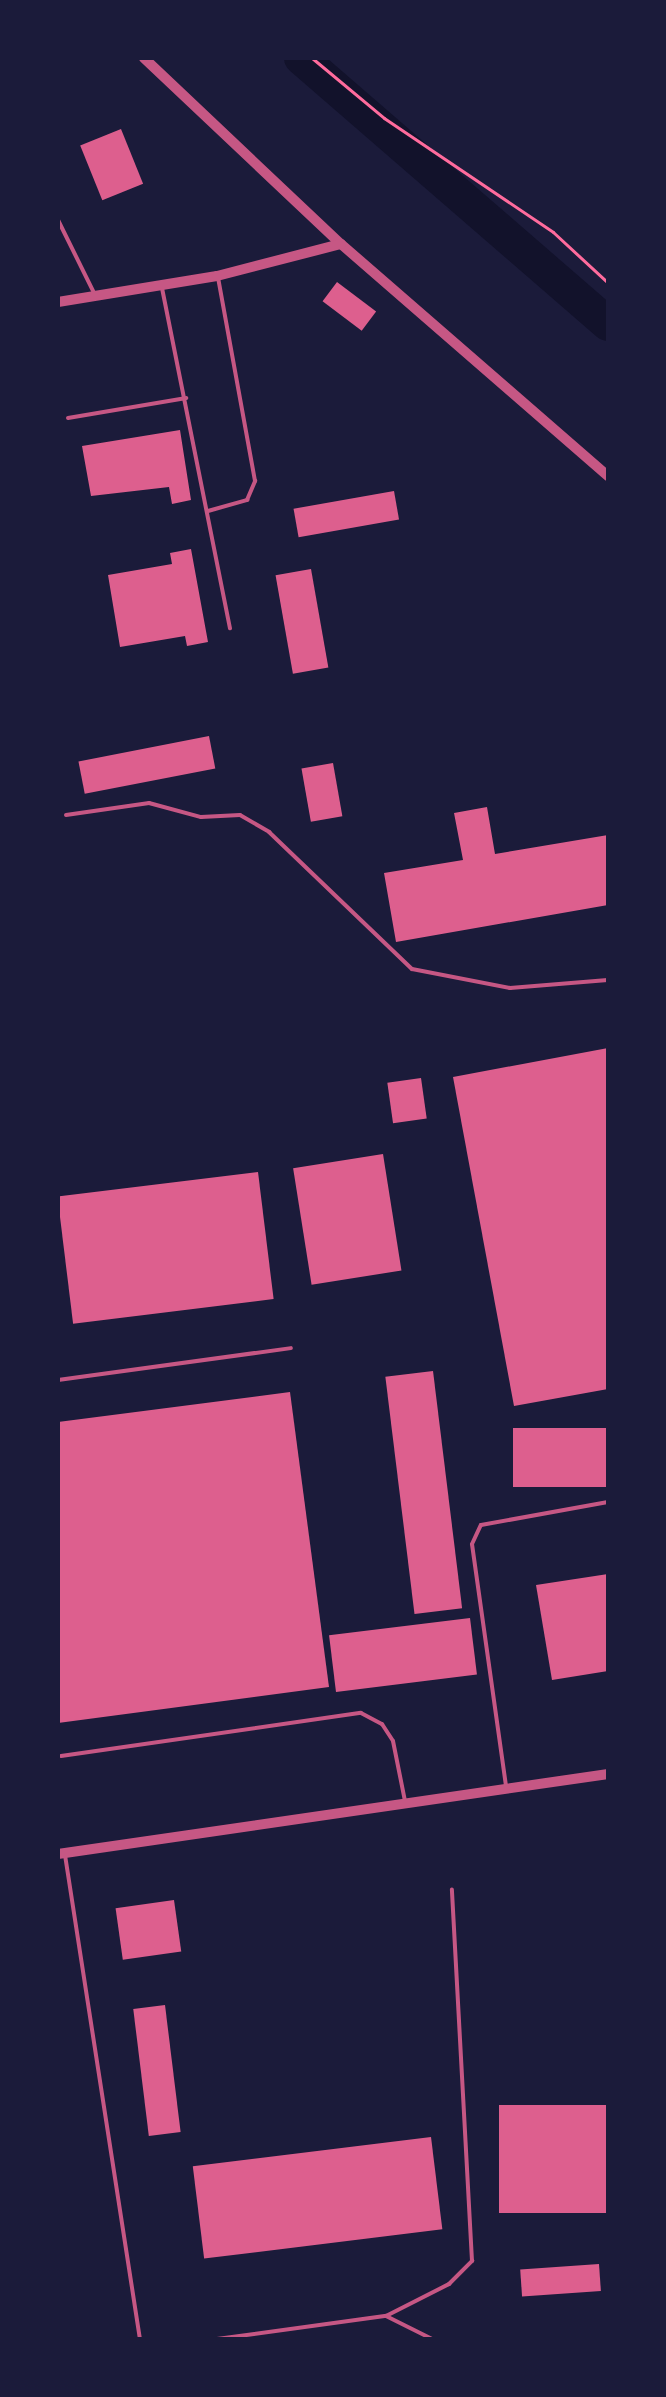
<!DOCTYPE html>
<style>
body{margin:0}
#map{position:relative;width:666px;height:2397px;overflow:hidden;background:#1b1b3a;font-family:"DM Sans",sans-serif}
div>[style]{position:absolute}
.river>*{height:34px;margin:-17px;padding:0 17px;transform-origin:17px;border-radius:17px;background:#12122b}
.building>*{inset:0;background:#dd5f8e;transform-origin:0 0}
.path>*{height:3px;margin:-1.5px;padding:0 1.5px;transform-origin:1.5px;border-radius:1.5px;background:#ff6b9d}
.service>*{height:4px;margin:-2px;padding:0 2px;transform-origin:2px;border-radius:2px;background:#c65784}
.tertiary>*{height:10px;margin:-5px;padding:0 5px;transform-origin:5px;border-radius:5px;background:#c65784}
span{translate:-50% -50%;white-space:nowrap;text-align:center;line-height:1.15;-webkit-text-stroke:8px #1b1b3a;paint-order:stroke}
.frame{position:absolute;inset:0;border:60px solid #1b1b3a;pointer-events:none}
</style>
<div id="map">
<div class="river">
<i style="left:301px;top:58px;width:406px;rotate:40.9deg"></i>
</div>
<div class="building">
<i style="left:121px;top:129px;width:59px;height:44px;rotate:68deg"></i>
<i style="left:337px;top:282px;width:49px;height:24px;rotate:37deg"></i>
<i style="clip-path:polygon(180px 430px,191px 500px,172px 504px,169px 487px,91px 496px,82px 446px)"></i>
<i style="left:394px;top:491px;width:29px;height:102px;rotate:80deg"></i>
<i style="clip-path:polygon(191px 549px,208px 642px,187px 646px,185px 636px,120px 647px,108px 575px,172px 564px,170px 553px)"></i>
<i style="left:311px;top:569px;width:100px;height:36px;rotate:80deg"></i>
<i style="left:209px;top:736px;width:33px;height:133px;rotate:79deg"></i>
<i style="left:333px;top:763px;width:54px;height:32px;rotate:80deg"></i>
<i style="clip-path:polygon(487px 807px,495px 854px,608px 835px,608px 905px,396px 942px,384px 873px,463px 860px,454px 813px)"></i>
<i style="clip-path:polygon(608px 1048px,608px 1389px,514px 1406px,453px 1077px)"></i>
<i style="left:421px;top:1078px;width:41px;height:34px;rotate:82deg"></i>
<i style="left:383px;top:1154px;width:118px;height:91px;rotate:81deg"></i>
<i style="left:258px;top:1172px;width:128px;height:202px;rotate:83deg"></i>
<i style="left:433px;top:1371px;width:239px;height:48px;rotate:83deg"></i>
<i style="clip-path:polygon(290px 1392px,329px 1687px,58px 1723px,58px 1422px)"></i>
<i style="left:608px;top:1428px;width:59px;height:95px;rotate:90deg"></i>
<i style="clip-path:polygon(608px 1574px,608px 1671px,552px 1680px,536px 1585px)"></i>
<i style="left:470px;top:1618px;width:57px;height:142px;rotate:83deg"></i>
<i style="left:174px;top:1900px;width:52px;height:59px;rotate:82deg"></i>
<i style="left:165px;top:2005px;width:128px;height:32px;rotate:83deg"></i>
<i style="left:608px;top:2105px;width:108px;height:109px;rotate:90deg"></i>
<i style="left:431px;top:2137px;width:93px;height:240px;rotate:83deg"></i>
<i style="left:599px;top:2264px;width:27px;height:79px;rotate:86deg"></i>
</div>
<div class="path">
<i style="left:312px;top:58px;width:94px;rotate:39.8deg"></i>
<i style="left:384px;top:118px;width:204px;rotate:34deg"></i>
<i style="left:553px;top:232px;width:75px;rotate:42.8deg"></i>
</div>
<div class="service">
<i style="left:58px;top:220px;width:81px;rotate:63.7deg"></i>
<i style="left:162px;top:288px;width:347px;rotate:78.7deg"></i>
<i style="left:68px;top:418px;width:120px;rotate:-9.6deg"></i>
<i style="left:208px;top:511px;width:41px;rotate:-15.8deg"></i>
<i style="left:247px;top:500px;width:21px;rotate:-67deg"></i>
<i style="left:255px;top:481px;width:207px;rotate:-100.3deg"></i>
<i style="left:66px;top:815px;width:84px;rotate:-8.2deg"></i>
<i style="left:149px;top:803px;width:54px;rotate:15.1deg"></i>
<i style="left:201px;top:817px;width:39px;rotate:-3deg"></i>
<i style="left:240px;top:815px;width:34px;rotate:30deg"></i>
<i style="left:269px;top:832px;width:198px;rotate:43.8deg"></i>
<i style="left:412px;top:969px;width:100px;rotate:11deg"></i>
<i style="left:510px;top:988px;width:98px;rotate:-4.7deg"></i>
<i style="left:58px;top:1380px;width:235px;rotate:-7.8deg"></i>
<i style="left:61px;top:1756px;width:303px;rotate:-8.2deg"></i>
<i style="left:361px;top:1713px;width:24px;rotate:28deg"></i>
<i style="left:382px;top:1724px;width:20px;rotate:57deg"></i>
<i style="left:393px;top:1741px;width:61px;rotate:78.7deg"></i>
<i style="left:506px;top:1786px;width:244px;rotate:-98deg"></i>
<i style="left:472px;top:1544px;width:21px;rotate:-65deg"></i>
<i style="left:481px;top:1525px;width:129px;rotate:-10.3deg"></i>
<i style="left:65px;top:1855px;width:490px;rotate:81.2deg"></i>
<i style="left:386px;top:2316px;width:51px;rotate:26.6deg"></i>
<i style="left:217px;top:2339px;width:171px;rotate:-7.8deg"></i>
<i style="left:386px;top:2316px;width:71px;rotate:-26.9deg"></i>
<i style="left:449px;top:2284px;width:33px;rotate:-45deg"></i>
<i style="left:472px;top:2261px;width:372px;rotate:-93.1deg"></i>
</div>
<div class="tertiary">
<i style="left:144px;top:58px;width:271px;rotate:43.4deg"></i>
<i style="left:341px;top:244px;width:354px;rotate:41deg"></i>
<i style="left:58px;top:302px;width:161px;rotate:-9.3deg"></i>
<i style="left:217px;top:276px;width:128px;rotate:-14.5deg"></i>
<i style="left:58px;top:1854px;width:556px;rotate:-8.28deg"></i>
</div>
<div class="frame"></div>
</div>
